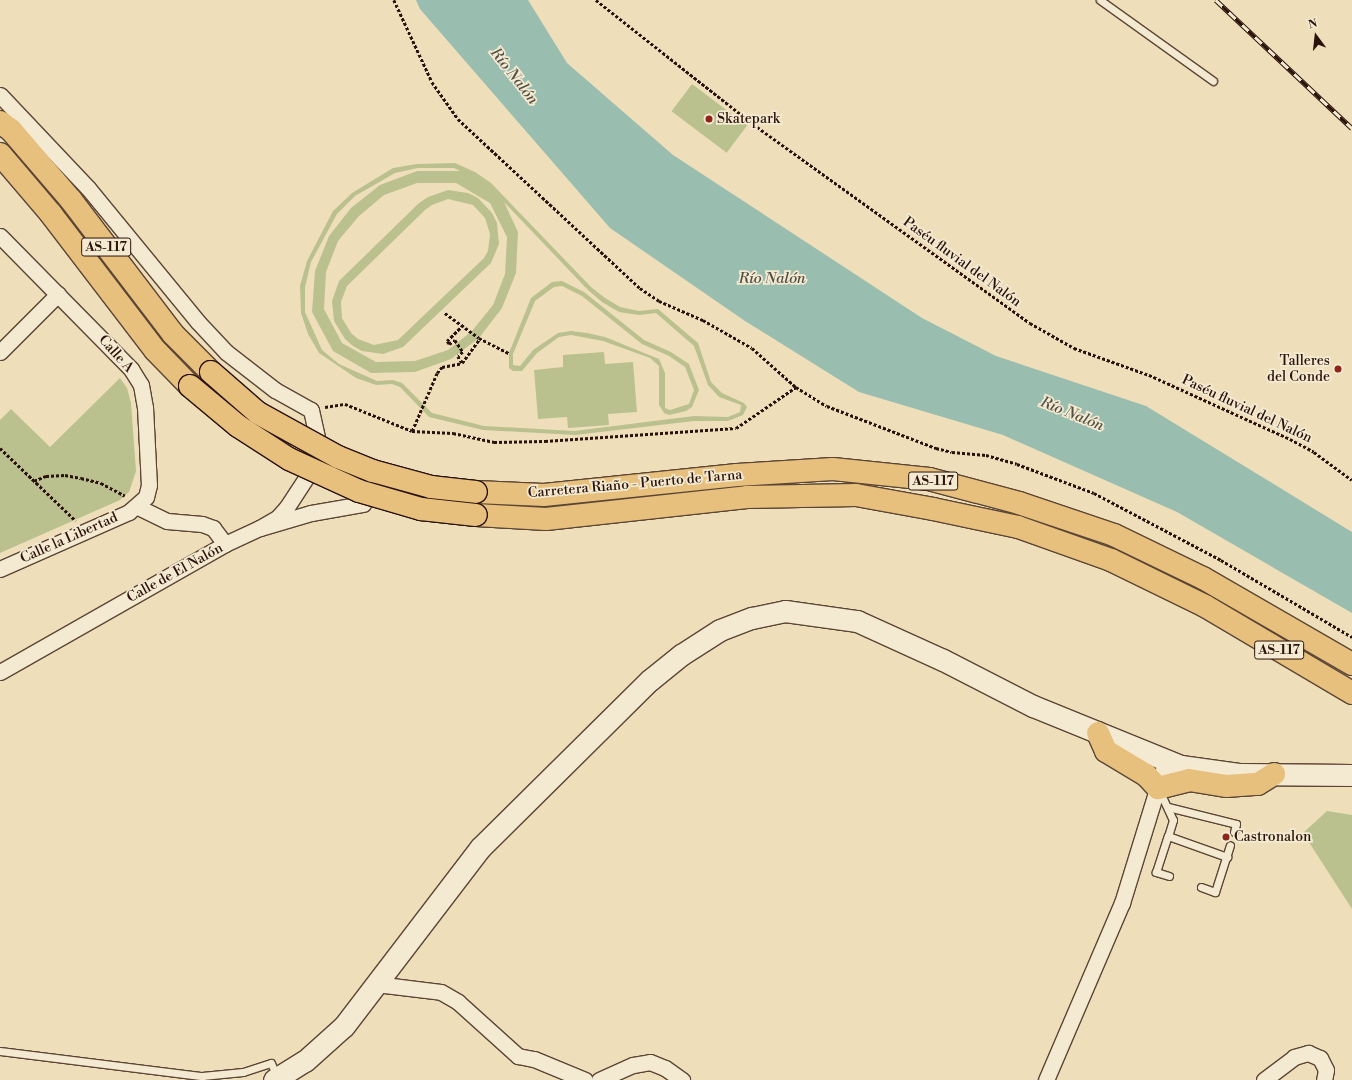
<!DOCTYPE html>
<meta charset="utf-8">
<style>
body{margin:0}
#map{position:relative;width:1352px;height:1080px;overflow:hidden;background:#eedfba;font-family:"Libre Bodoni",serif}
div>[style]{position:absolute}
.green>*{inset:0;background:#bac18f;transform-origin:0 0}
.water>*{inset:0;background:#99bdae}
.path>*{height:2.5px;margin-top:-1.25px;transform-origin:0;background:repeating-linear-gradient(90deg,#2a1209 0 3px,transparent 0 5px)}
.roads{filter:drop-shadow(1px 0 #5b4535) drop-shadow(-1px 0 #5b4535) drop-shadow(0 1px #5b4535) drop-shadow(0 -1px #5b4535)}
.lane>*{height:7px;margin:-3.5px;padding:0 3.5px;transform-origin:3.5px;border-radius:3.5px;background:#f4ead2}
.street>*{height:15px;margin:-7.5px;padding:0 7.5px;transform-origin:7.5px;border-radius:7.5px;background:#f4ead2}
.secondary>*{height:21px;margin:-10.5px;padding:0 10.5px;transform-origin:10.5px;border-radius:10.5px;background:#f4ead2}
.primary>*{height:22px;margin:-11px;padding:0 11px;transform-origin:11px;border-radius:11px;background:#e7c07d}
.highway>*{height:22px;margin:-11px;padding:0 11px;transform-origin:11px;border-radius:11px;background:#e7c07d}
.rail>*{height:4.5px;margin-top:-2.25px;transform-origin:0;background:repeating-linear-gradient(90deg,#f4ead2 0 9px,#2a1209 0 18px);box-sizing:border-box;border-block:1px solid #2a1209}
.bridges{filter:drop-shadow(1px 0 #2a1209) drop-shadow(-1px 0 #2a1209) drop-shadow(0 1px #2a1209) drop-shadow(0 -1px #2a1209)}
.highway-bridge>*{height:22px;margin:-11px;padding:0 11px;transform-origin:11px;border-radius:11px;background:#e7c07d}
.dots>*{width:11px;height:11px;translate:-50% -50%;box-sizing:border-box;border:2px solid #f4ead2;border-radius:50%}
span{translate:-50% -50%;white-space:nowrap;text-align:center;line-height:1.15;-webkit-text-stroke:3.5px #f4ead2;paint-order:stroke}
.shield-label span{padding:1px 3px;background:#f4ead2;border:1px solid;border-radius:3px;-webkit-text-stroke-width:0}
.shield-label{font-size:13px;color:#2a1209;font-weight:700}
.poi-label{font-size:14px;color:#2a1209}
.left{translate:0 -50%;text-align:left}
.right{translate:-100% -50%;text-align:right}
.street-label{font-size:14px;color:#2a1209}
.water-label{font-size:15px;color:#514e43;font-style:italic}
.north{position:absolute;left:1296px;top:16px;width:40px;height:40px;-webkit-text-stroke:3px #f4ead2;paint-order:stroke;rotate:345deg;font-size:11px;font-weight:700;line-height:16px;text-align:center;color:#2a1209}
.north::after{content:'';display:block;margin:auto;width:14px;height:18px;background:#2a1209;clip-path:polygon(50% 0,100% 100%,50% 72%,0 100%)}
</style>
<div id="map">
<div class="green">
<i style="left:692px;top:84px;width:69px;height:34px;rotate:37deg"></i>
<i style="clip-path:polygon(evenodd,455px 163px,475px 172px,491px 183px,591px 287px,605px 298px,620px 307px,639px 311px,658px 309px,698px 343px,711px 382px,722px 393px,744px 403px,747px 407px,743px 415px,728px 421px,694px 421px,575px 435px,483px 430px,429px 417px,400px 387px,392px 384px,376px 385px,356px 378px,319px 353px,308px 334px,301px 313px,300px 286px,307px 261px,333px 211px,352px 193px,393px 168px,417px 164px,455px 163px,418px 168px,454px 168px,460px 171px,417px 171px,380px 185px,351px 208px,329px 236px,315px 271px,312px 312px,333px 351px,371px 373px,415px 372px,451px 359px,479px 338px,502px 308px,516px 273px,518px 232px,504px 202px,588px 290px,602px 302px,619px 312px,639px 315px,656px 313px,694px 346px,708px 385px,719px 397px,741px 405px,740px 412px,728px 417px,694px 416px,574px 431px,484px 426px,432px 413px,402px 383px,393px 380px,377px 381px,339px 364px,322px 350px,305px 312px,305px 287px,311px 262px,337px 214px,355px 196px,395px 173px,418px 168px,455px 163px,417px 183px,456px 183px,490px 203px,507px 237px,505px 274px,493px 305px,472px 331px,448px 350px,415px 361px,376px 362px,342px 343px,324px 309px,326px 272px,338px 241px,359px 216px,384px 195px,417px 183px)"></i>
<i style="clip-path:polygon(evenodd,448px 190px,468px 193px,478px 198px,492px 213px,497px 223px,499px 244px,491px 263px,403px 347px,383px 354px,362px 351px,353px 346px,345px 339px,334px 321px,332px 301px,339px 281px,419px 203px,428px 197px,448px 190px,448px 199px,473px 205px,485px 218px,490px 234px,488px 251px,484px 258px,398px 340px,374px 345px,358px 339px,351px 333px,342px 318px,341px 302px,347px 286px,425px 210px,432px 205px,448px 199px)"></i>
<i style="clip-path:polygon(evenodd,562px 281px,584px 292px,644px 340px,671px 352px,689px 364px,699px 390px,692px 407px,686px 411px,669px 415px,664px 413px,659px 405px,659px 366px,650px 358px,603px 341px,571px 335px,559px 337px,537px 353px,522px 371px,513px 371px,509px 368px,509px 353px,531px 298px,552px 282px,562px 281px,562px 286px,582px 296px,642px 344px,669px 356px,685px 367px,694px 390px,689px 404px,670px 410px,665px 408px,665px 373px,659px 359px,605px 337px,587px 333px,571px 331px,558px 333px,533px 350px,520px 366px,513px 365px,513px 354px,535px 301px,554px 287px,562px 286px)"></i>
<i style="clip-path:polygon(604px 352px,605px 364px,633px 362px,637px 412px,608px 414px,609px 425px,568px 428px,567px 417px,538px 419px,534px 370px,563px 367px,563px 355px)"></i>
<i style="clip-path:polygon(120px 378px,127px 388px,131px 403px,136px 471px,129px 492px,120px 500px,0 553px,0 420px,11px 409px,50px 447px)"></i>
<i style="clip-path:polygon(1327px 811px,1352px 815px,1352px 909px,1303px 833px)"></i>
</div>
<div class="water">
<i style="clip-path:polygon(416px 0,528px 0,567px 63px,673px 155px,922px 318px,996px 356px,1146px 406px,1352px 532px,1352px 613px,1177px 512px,1003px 435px,859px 392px,745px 321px,610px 228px,420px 9px)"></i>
</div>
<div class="path">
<i style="left:394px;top:0;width:90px;rotate:65.1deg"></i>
<i style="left:432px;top:82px;width:45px;rotate:54.9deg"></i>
<i style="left:458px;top:119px;width:248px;rotate:42.9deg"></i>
<i style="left:640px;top:288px;width:23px;rotate:34deg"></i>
<i style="left:659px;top:301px;width:48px;rotate:23.4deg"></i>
<i style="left:703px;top:320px;width:56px;rotate:29.7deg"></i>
<i style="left:752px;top:348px;width:59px;rotate:41.6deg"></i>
<i style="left:796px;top:387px;width:36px;rotate:32deg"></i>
<i style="left:827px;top:406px;width:117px;rotate:21.1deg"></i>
<i style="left:936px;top:448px;width:16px;rotate:14deg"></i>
<i style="left:952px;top:452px;width:34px;rotate:5deg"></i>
<i style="left:986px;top:455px;width:32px;rotate:16deg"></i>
<i style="left:1017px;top:464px;width:82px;rotate:20.6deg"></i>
<i style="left:1094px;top:493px;width:144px;rotate:27.8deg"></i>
<i style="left:1221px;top:560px;width:152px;rotate:30.4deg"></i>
<i style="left:596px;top:0;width:200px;rotate:38.3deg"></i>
<i style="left:753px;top:124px;width:341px;rotate:35.7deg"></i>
<i style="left:1030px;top:323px;width:51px;rotate:29.6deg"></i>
<i style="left:1074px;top:348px;width:80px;rotate:19.8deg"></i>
<i style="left:1149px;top:375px;width:155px;rotate:24.4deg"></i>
<i style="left:1290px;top:439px;width:27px;rotate:28deg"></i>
<i style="left:1314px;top:452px;width:47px;rotate:36.4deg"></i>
<i style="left:445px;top:313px;width:42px;rotate:36.3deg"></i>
<i style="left:479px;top:338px;width:34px;rotate:27deg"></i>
<i style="left:449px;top:344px;width:7px;rotate:-34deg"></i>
<i style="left:455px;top:340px;width:14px;rotate:56deg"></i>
<i style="left:463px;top:352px;width:6px;rotate:141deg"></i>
<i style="left:458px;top:356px;width:8px;rotate:60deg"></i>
<i style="left:449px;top:344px;width:4px;rotate:-124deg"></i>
<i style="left:447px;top:341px;width:23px;rotate:-45deg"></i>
<i style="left:325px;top:407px;width:20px;rotate:-9deg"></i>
<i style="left:345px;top:404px;width:72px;rotate:21.9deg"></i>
<i style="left:412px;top:431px;width:41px;rotate:2.8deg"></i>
<i style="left:453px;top:433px;width:42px;rotate:12.4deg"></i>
<i style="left:494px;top:442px;width:51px;rotate:-1.1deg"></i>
<i style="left:545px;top:441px;width:191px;rotate:-3.9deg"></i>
<i style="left:736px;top:428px;width:73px;rotate:-34.3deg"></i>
<i style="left:412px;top:431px;width:63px;rotate:-66.7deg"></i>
<i style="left:437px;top:373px;width:8px;rotate:-50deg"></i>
<i style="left:442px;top:367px;width:20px;rotate:-11deg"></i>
<i style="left:462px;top:363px;width:31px;rotate:-54deg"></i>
<i style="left:0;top:448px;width:105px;rotate:43.8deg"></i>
<i style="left:34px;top:481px;width:13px;rotate:-23deg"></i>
<i style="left:46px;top:476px;width:19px;rotate:-3deg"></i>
<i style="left:65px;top:475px;width:16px;rotate:11deg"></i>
<i style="left:81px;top:478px;width:21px;rotate:14deg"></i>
<i style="left:101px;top:483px;width:27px;rotate:28deg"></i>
</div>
<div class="roads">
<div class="lane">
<i style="left:1100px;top:0;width:139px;rotate:35.6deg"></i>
<i style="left:1159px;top:790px;width:33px;rotate:65deg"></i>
<i style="left:1173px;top:820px;width:17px;rotate:107deg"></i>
<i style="left:1168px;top:807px;width:70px;rotate:14deg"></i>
<i style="left:1236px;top:824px;width:8px;rotate:104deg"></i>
<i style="left:1169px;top:876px;width:14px;rotate:-163deg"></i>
<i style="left:1156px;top:872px;width:38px;rotate:-72deg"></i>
<i style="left:1168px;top:836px;width:63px;rotate:19.6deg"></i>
<i style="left:1201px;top:887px;width:15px;rotate:20deg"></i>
<i style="left:1215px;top:892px;width:49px;rotate:-72.3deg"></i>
<i style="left:0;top:1051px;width:204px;rotate:7.1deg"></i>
<i style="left:202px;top:1076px;width:41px;rotate:-5.6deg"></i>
<i style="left:243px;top:1072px;width:29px;rotate:-18deg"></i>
<i style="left:271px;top:1063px;width:15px;rotate:67deg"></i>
</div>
<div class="street">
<i style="left:0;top:95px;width:128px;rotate:46.6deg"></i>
<i style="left:88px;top:188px;width:173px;rotate:50.6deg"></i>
<i style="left:198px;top:322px;width:41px;rotate:47deg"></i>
<i style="left:226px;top:352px;width:62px;rotate:37.8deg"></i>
<i style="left:275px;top:390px;width:41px;rotate:29.1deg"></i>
<i style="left:311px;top:410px;width:46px;rotate:77.5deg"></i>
<i style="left:321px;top:455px;width:62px;rotate:123.2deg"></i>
<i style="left:287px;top:507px;width:15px;rotate:132deg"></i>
<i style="left:277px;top:518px;width:20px;rotate:150deg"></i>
<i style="left:0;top:236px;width:187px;rotate:45.4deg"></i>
<i style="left:131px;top:369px;width:19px;rotate:58deg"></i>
<i style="left:141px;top:385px;width:22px;rotate:80deg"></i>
<i style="left:145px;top:407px;width:78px;rotate:87.1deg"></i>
<i style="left:149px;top:485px;width:12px;rotate:104deg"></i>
<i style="left:146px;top:497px;width:23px;rotate:139deg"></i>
<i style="left:129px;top:512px;width:141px;rotate:156.2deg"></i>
<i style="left:0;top:352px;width:82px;rotate:-45deg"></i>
<i style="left:138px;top:507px;width:32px;rotate:26deg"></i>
<i style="left:167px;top:521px;width:35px;rotate:5deg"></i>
<i style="left:202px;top:524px;width:12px;rotate:20deg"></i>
<i style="left:213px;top:528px;width:20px;rotate:53deg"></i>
<i style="left:0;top:672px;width:259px;rotate:-29.6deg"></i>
<i style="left:225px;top:544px;width:38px;rotate:-25deg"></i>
<i style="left:260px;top:528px;width:53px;rotate:-16.4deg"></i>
<i style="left:311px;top:513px;width:53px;rotate:-9.8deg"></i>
<i style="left:376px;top:984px;width:65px;rotate:7deg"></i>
<i style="left:441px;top:992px;width:20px;rotate:30deg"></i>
<i style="left:458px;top:1002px;width:81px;rotate:42deg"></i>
<i style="left:518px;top:1056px;width:16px;rotate:11deg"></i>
<i style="left:534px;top:1059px;width:55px;rotate:22.4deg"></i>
<i style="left:599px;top:1080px;width:37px;rotate:-24deg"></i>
<i style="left:633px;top:1065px;width:17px;rotate:-10deg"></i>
<i style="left:650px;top:1062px;width:16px;rotate:22deg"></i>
<i style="left:665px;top:1068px;width:21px;rotate:35deg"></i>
<i style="left:1046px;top:1080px;width:193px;rotate:-66.8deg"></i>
<i style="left:1122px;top:903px;width:150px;rotate:-72.9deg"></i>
<i style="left:1264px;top:1080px;width:38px;rotate:-37deg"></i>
<i style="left:1294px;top:1057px;width:15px;rotate:-16deg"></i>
<i style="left:1308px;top:1053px;width:13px;rotate:23deg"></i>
<i style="left:1320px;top:1058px;width:13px;rotate:63deg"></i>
<i style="left:1326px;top:1070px;width:10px;rotate:101deg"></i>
</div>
<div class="secondary">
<i style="left:274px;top:1080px;width:36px;rotate:-32deg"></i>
<i style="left:305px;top:1061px;width:52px;rotate:-41.9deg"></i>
<i style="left:344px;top:1026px;width:224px;rotate:-52.6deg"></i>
<i style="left:480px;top:848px;width:239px;rotate:-44.7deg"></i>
<i style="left:650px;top:680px;width:40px;rotate:-39deg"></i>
<i style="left:681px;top:655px;width:46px;rotate:-32.7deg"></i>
<i style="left:720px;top:630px;width:34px;rotate:-21deg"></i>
<i style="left:752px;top:618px;width:34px;rotate:-12deg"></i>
<i style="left:785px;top:611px;width:73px;rotate:7.9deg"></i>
<i style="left:857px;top:621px;width:94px;rotate:24.4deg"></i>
<i style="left:943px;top:660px;width:101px;rotate:27.1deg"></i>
<i style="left:1033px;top:706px;width:160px;rotate:22.1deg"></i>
<i style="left:1181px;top:766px;width:60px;rotate:7.7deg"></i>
<i style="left:1240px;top:774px;width:112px;rotate:0.5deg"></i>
</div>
<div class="primary">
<i style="left:1098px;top:733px;width:20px;rotate:66deg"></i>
<i style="left:1106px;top:751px;width:47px;rotate:31deg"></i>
<i style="left:1146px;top:775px;width:18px;rotate:47deg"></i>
<i style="left:1158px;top:788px;width:32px;rotate:-14deg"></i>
<i style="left:1189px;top:780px;width:37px;rotate:9deg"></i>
<i style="left:1226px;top:786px;width:32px;rotate:-4deg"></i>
<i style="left:1258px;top:784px;width:19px;rotate:-32deg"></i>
</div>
<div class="highway">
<i style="left:0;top:122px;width:14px;rotate:36deg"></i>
<i style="left:11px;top:130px;width:92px;rotate:49.4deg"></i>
<i style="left:71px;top:200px;width:168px;rotate:52.7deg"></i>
<i style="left:173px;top:334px;width:54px;rotate:45deg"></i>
<i style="left:0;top:154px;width:79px;rotate:49.6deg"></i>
<i style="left:51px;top:214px;width:171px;rotate:52.6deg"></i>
<i style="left:155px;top:350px;width:50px;rotate:45.8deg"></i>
<i style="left:476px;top:492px;width:68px;rotate:2.5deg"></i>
<i style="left:544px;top:495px;width:194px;rotate:-5.9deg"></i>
<i style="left:737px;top:475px;width:96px;rotate:-3.6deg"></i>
<i style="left:833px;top:469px;width:97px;rotate:5.9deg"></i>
<i style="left:929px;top:479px;width:93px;rotate:14.9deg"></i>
<i style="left:1019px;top:503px;width:100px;rotate:18.6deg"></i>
<i style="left:1114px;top:535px;width:99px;rotate:25.8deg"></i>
<i style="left:1203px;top:578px;width:172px;rotate:30deg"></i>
<i style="left:476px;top:515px;width:70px;rotate:3.3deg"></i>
<i style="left:546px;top:519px;width:202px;rotate:-6.2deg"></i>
<i style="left:747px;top:497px;width:109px;rotate:-1.1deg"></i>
<i style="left:856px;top:495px;width:78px;rotate:10.3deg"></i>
<i style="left:933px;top:509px;width:87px;rotate:12deg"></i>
<i style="left:1018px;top:527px;width:99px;rotate:19.5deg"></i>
<i style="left:1111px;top:560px;width:105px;rotate:26.1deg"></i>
<i style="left:1205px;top:606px;width:171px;rotate:30.6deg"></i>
</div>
</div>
<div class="rail">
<i style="left:1216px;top:0;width:187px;rotate:43.3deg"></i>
</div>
<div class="bridges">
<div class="highway-bridge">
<i style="left:211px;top:372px;width:62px;rotate:41.1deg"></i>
<i style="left:258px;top:413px;width:91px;rotate:28.8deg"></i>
<i style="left:338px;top:457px;width:38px;rotate:22deg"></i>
<i style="left:373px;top:471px;width:60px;rotate:15.4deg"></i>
<i style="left:431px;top:487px;width:45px;rotate:6.3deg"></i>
<i style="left:190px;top:386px;width:62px;rotate:39.8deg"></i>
<i style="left:238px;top:426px;width:61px;rotate:32.9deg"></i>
<i style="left:289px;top:459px;width:77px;rotate:24.6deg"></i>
<i style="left:359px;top:491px;width:65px;rotate:16.2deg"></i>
<i style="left:421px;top:509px;width:55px;rotate:6.2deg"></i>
</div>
</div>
<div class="dots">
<i style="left:709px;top:119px;background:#8f2418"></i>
<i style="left:1338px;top:369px;background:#8f2418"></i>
<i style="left:1226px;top:837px;background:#8f2418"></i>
</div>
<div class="shield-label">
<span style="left:106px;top:247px">AS-117</span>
<span style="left:933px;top:481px">AS-117</span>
<span style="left:1279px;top:650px">AS-117</span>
</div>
<div class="poi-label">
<span class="left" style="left:717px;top:119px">Skatepark</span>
<span class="right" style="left:1330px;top:369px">Talleres<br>del Conde</span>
<span class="left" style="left:1234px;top:837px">Castronalon</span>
</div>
<div class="street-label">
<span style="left:962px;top:262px;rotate:36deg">Paséu fluvial del Nalón</span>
<span style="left:116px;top:354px;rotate:48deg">Calle A</span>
<span style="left:1247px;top:409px;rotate:25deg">Paséu fluvial del Nalón</span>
<span style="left:635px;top:484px;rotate:-5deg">Carretera Riaño - Puerto de Tarna</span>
<span style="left:69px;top:538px;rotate:-24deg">Calle la Libertad</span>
<span style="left:175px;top:573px;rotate:-29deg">Calle de El Nalón</span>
</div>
<div class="water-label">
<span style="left:514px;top:76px;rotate:52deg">Río Nalón</span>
<span style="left:772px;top:279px">Río Nalón</span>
<span style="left:1072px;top:414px;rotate:22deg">Río Nalón</span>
</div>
<div class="north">N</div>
</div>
